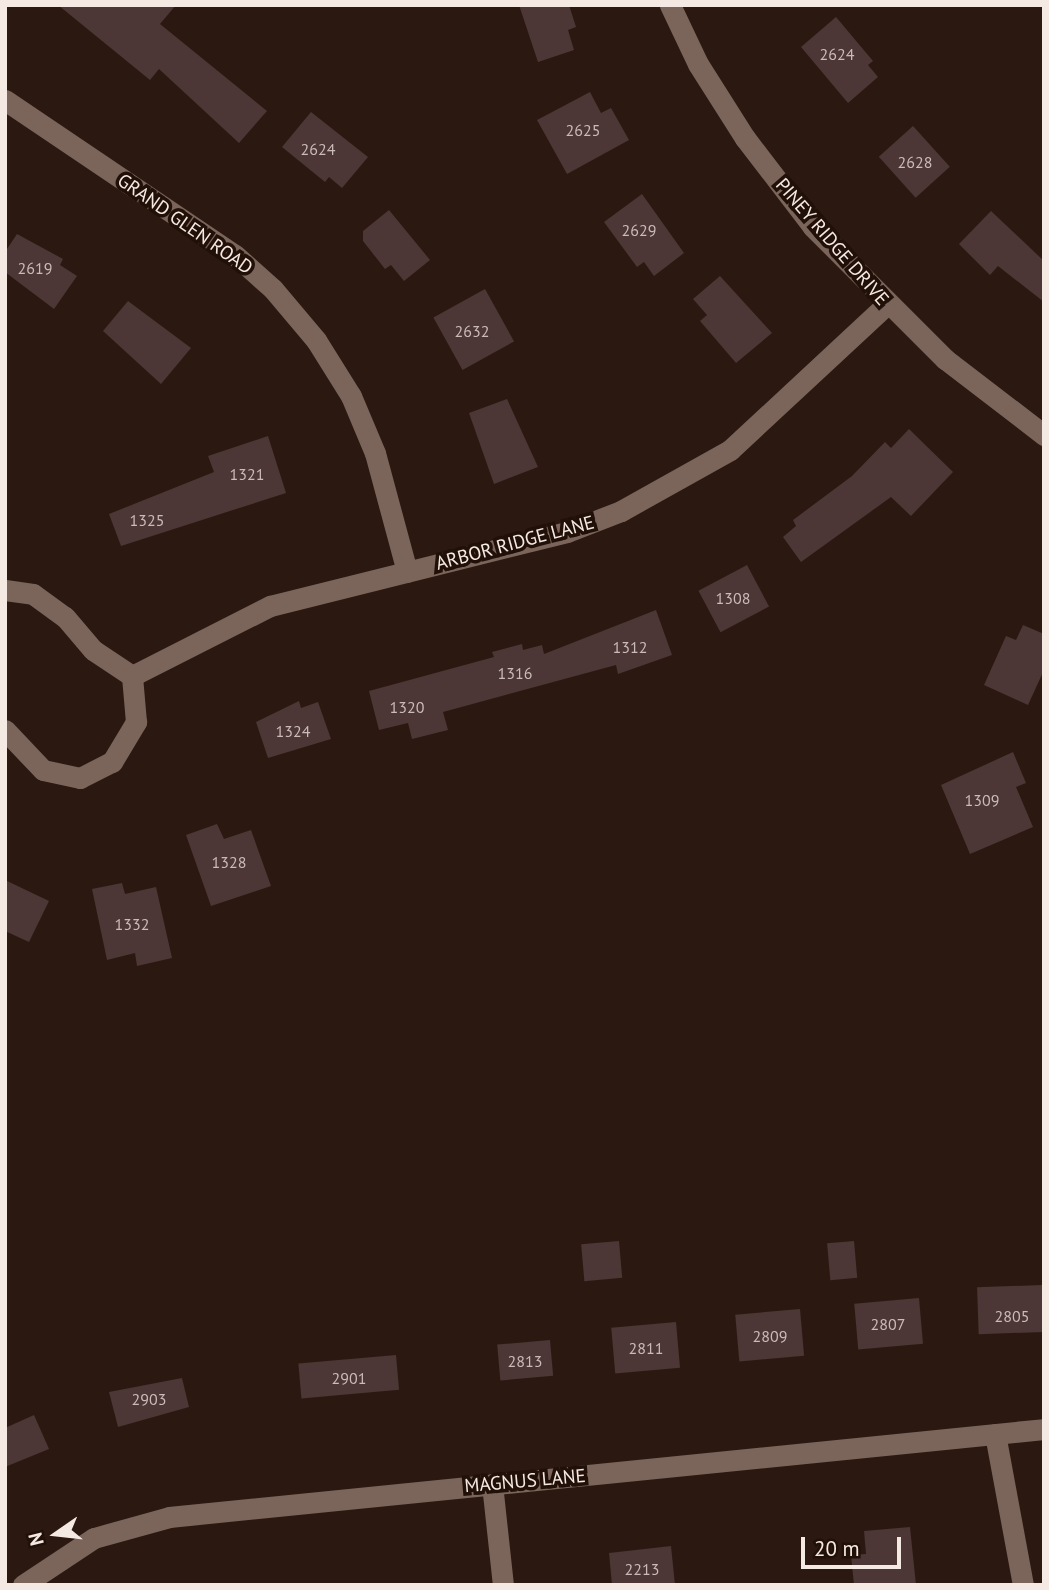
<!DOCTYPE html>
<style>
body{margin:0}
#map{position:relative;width:1049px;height:1590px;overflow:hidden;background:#2b1911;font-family:"PT Sans",sans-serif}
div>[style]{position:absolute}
.building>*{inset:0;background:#4c3636;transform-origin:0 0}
.minor>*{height:21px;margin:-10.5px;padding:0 10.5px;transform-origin:10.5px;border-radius:10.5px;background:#7b655b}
span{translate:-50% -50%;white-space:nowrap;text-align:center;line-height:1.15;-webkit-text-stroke:7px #211008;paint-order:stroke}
.number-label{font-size:16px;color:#cbbcb8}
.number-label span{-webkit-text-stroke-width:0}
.street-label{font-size:19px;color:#f5e9e3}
.frame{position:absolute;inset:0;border:7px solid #f5e9e3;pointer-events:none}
.north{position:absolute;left:21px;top:1499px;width:70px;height:70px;-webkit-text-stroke:5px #211008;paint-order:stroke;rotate:256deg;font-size:19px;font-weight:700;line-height:28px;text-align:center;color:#f5e9e3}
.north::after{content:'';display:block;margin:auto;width:24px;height:32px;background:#f5e9e3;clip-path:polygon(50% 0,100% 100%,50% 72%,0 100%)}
.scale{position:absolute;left:801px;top:1537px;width:100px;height:32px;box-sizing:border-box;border:4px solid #f5e9e3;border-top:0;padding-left:9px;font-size:21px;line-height:24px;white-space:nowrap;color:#f5e9e3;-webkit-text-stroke:5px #211008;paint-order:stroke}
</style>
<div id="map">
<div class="building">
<i style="clip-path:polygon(58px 5px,176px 5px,160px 24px,267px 111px,239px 143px,159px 69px,150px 80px)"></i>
<i style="clip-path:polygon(519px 5px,569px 5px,576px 27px,568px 30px,574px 50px,538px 62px)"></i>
<i style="clip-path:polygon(836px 17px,873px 61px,868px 65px,878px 77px,848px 103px,801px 47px)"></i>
<i style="clip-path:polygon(590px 92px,601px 113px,611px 108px,629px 140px,567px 174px,537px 120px)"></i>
<i style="clip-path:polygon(311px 112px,368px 157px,342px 188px,329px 177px,325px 182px,282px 147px)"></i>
<i style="left:913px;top:126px;width:55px;height:46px;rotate:48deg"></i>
<i style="clip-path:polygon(642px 194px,684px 253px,654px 276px,644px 262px,637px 267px,604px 222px)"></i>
<i style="clip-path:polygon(389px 210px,430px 260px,404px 281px,391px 265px,385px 269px,363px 241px,363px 231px)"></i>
<i style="clip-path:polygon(991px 211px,1044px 261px,1044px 302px,998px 266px,990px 275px,959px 244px)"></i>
<i style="clip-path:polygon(17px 234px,63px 259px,60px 265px,77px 276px,54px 309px,5px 272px,5px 252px)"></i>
<i style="clip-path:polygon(720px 276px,772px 333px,736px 363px,700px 321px,707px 315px,693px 299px)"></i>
<i style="left:485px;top:289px;width:60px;height:59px;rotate:61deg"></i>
<i style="clip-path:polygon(128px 301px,191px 348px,161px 384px,103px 331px)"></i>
<i style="clip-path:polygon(507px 399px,538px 467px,494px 484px,469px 413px)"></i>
<i style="clip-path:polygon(909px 429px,953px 472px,911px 516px,891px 497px,801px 562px,783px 537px,796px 526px,793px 520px,852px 476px,885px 442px,891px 448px)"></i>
<i style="clip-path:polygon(268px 436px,286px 493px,121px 546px,109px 514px,214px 472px,208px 456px)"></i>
<i style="left:747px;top:565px;width:47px;height:55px;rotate:62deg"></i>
<i style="clip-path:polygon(656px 610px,672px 655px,618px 674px,616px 665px,443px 712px,448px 730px,412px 739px,408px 723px,379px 730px,369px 691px,494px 657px,492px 652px,522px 644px,523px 650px,542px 645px,544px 654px)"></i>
<i style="clip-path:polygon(1023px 625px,1044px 634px,1044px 670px,1028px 705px,984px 685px,1006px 636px,1016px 640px)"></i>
<i style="clip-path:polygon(299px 701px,301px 708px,318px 702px,331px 739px,268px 758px,256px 722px)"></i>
<i style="clip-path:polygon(1013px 752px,1026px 783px,1016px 787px,1033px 827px,970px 854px,941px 785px)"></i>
<i style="clip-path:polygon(217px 824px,224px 839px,251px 830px,271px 886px,211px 906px,186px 835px)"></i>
<i style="clip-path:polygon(5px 880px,49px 901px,29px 942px,5px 931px)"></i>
<i style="clip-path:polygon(122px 883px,125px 894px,156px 887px,172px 958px,137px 966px,135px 953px,107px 960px,92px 889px)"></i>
<i style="left:619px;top:1241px;width:37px;height:38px;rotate:85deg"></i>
<i style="left:854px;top:1241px;width:37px;height:27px;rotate:85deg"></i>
<i style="left:1042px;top:1285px;width:47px;height:65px;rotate:88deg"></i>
<i style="left:919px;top:1298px;width:46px;height:65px;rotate:85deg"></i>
<i style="left:800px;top:1309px;width:47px;height:65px;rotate:85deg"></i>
<i style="left:676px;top:1322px;width:46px;height:65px;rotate:85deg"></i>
<i style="left:550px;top:1340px;width:36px;height:53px;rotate:85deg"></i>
<i style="left:396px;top:1355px;width:35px;height:98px;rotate:85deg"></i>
<i style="clip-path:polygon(182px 1378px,189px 1407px,118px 1427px,109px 1392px)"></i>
<i style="clip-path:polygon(34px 1415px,49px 1449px,5px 1467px,5px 1428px)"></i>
<i style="clip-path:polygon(910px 1527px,916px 1585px,854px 1585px,851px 1555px,866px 1554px,864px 1531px)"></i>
<i style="clip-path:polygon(671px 1546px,675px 1585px,612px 1585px,609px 1553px)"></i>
</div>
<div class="minor">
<i style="left:670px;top:5px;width:65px;rotate:64.6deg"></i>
<i style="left:698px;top:64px;width:88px;rotate:57.6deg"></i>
<i style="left:745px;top:138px;width:112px;rotate:52.6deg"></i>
<i style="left:813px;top:227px;width:187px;rotate:45deg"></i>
<i style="left:945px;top:359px;width:125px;rotate:37.5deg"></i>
<i style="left:5px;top:100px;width:277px;rotate:34deg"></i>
<i style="left:235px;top:255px;width:51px;rotate:41.8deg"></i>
<i style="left:273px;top:289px;width:67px;rotate:49.9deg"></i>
<i style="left:316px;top:340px;width:66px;rotate:58deg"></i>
<i style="left:351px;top:396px;width:62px;rotate:67.2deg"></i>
<i style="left:375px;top:453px;width:123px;rotate:74.9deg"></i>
<i style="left:5px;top:590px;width:28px;rotate:8deg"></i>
<i style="left:33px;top:594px;width:39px;rotate:36deg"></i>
<i style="left:65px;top:617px;width:43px;rotate:49.7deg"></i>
<i style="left:93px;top:650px;width:47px;rotate:33.7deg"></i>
<i style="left:132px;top:676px;width:155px;rotate:-26.9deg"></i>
<i style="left:270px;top:606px;width:306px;rotate:-14deg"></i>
<i style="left:567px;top:532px;width:58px;rotate:-21.3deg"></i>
<i style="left:621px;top:511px;width:125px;rotate:-29.2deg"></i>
<i style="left:730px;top:450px;width:213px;rotate:-42.9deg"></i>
<i style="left:5px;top:730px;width:55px;rotate:46.5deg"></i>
<i style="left:43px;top:770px;width:38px;rotate:12deg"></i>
<i style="left:80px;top:778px;width:36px;rotate:-27deg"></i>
<i style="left:112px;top:762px;width:47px;rotate:-59deg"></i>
<i style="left:136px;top:722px;width:46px;rotate:-95deg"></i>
<i style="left:995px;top:1434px;width:154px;rotate:79.5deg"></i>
<i style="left:492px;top:1484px;width:102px;rotate:83.8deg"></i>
<i style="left:23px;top:1585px;width:85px;rotate:-33.5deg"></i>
<i style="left:94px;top:1538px;width:78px;rotate:-15.6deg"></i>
<i style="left:169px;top:1517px;width:879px;rotate:-5.74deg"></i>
</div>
<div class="number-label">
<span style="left:837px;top:54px">2624</span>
<span style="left:583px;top:130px">2625</span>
<span style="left:318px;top:149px">2624</span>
<span style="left:915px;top:162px">2628</span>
<span style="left:639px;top:230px">2629</span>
<span style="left:35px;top:268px">2619</span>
<span style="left:472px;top:331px">2632</span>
<span style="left:247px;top:474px">1321</span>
<span style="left:147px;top:520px">1325</span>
<span style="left:733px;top:598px">1308</span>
<span style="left:630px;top:647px">1312</span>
<span style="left:515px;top:673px">1316</span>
<span style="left:407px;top:707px">1320</span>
<span style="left:293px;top:731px">1324</span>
<span style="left:982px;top:800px">1309</span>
<span style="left:229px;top:862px">1328</span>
<span style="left:132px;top:924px">1332</span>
<span style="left:1012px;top:1316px">2805</span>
<span style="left:888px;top:1324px">2807</span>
<span style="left:770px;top:1336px">2809</span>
<span style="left:646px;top:1348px">2811</span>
<span style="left:525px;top:1361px">2813</span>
<span style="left:349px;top:1378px">2901</span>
<span style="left:149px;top:1399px">2903</span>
<span style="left:642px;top:1569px">2213</span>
</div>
<div class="street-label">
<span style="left:185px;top:224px;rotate:35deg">GRAND GLEN ROAD</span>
<span style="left:832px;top:242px;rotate:49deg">PINEY RIDGE DRIVE</span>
<span style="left:515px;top:543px;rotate:-15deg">ARBOR RIDGE LANE</span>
<span style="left:525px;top:1481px;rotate:-5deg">MAGNUS LANE</span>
</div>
<div class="frame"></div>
<div class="north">N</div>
<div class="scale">20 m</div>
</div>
